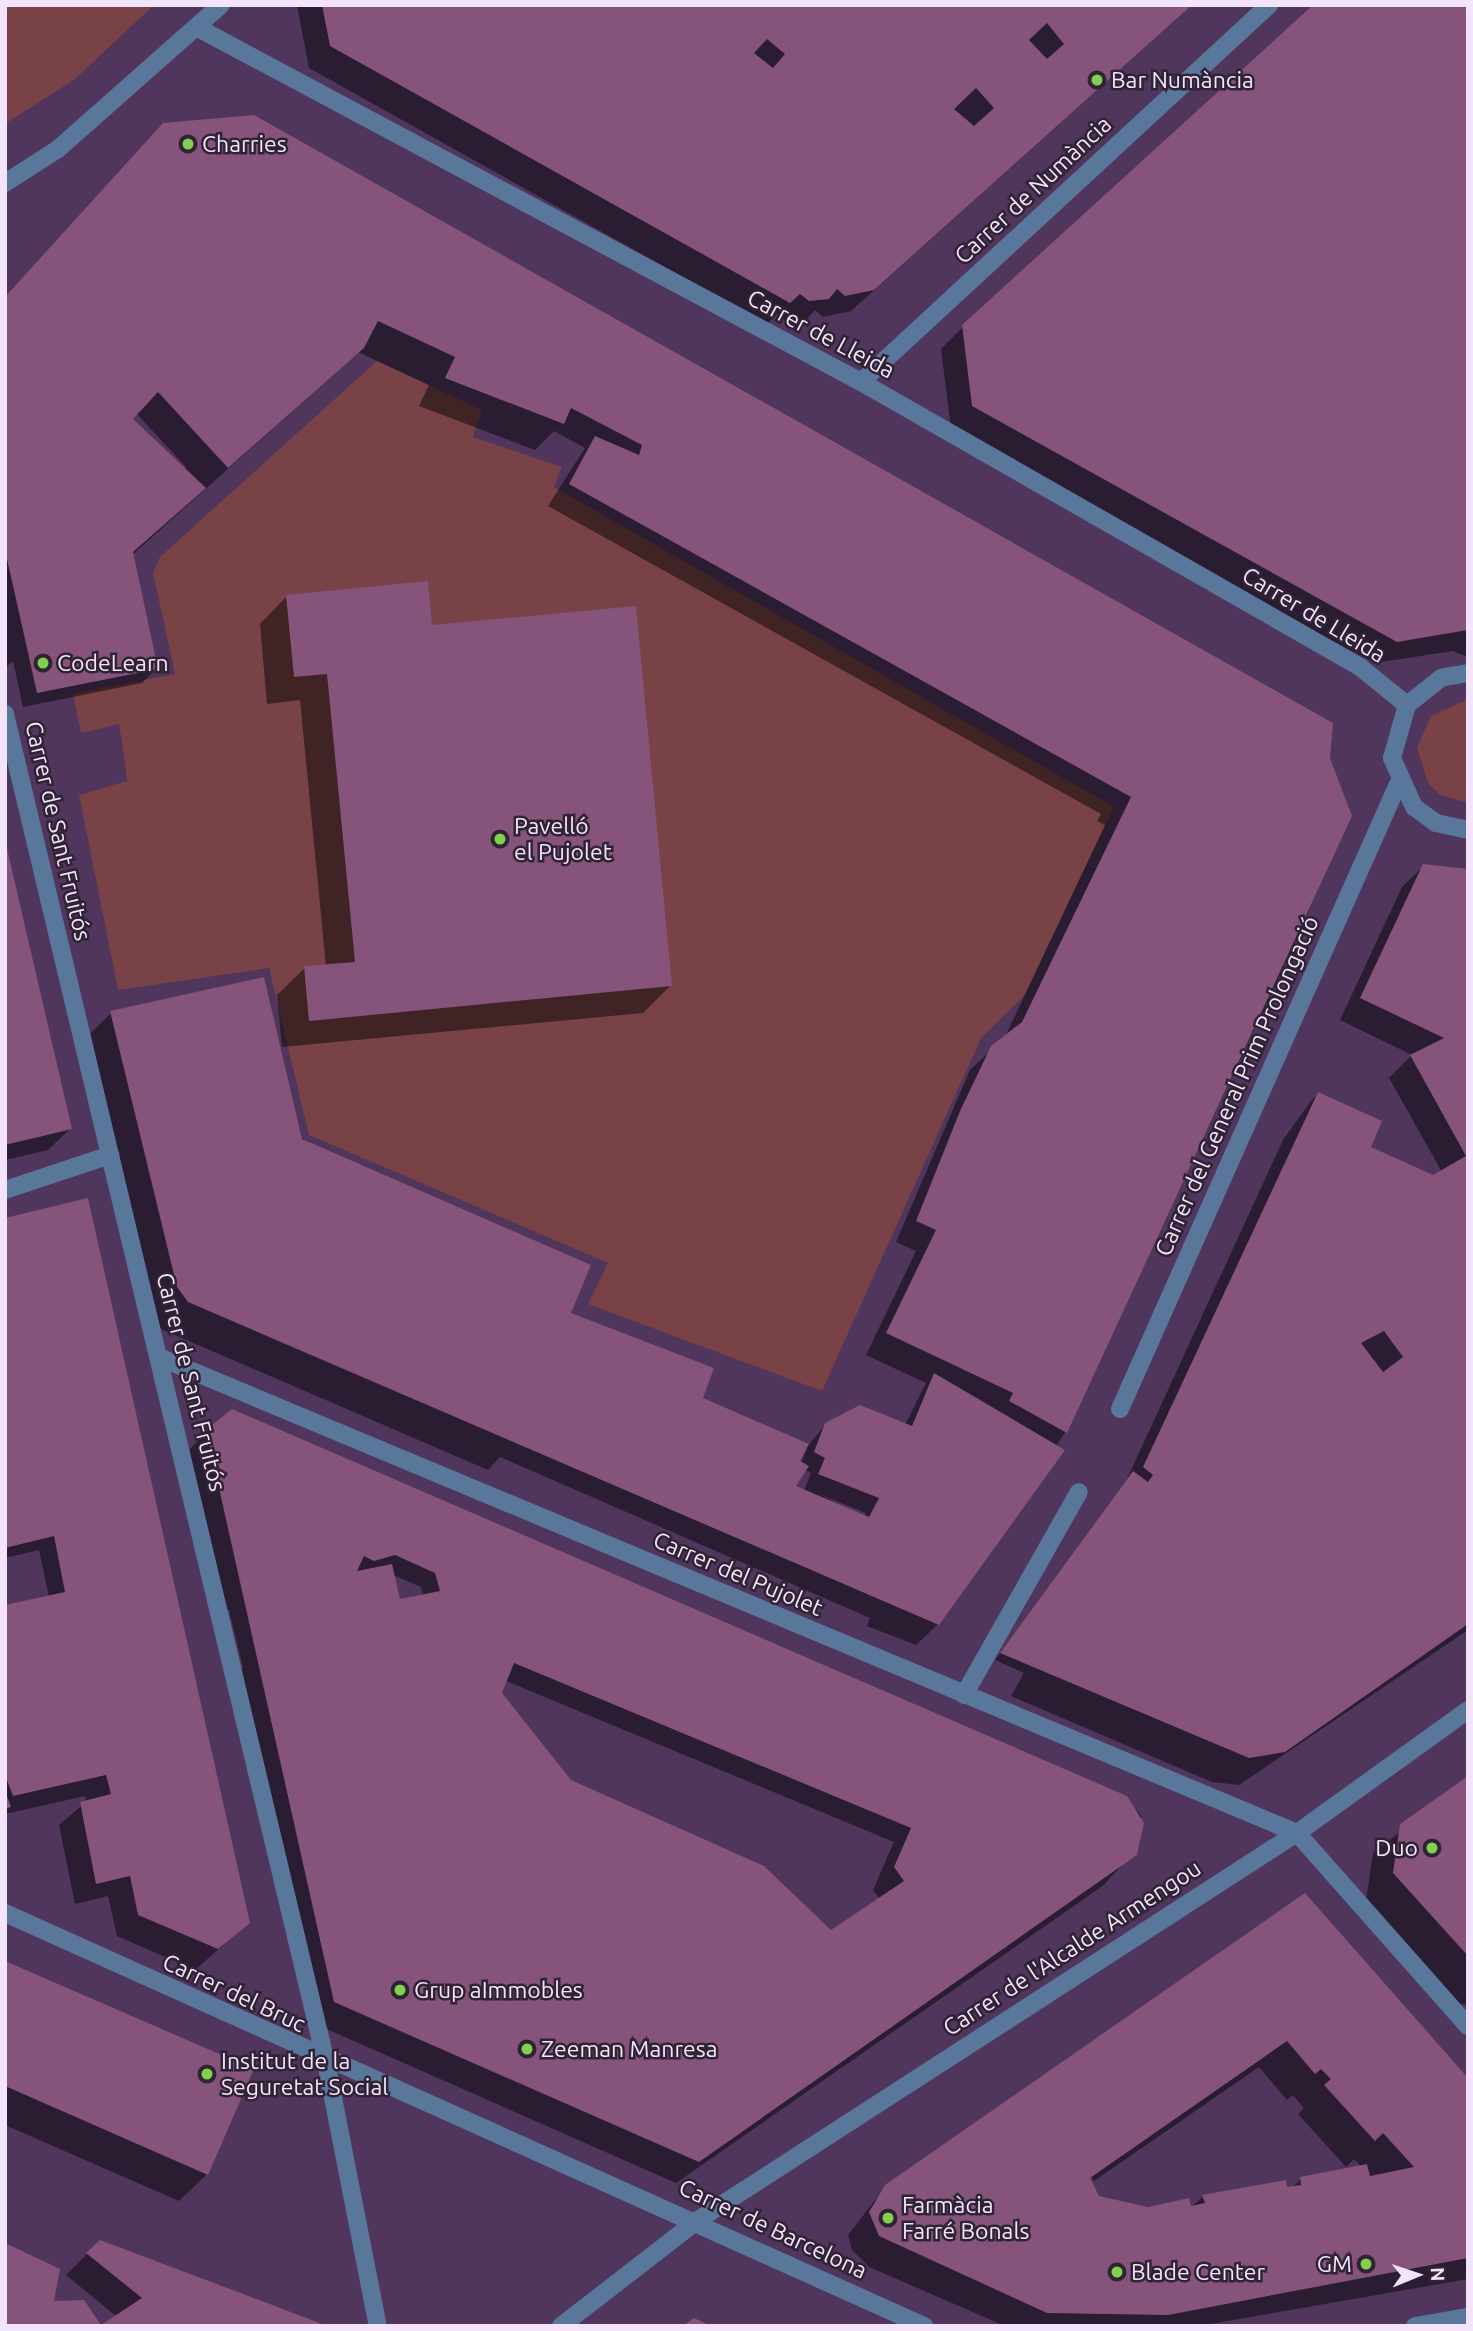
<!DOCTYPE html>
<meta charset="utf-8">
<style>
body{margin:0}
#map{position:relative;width:1473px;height:2331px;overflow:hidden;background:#50355c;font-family:Ubuntu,sans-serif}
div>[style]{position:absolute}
.green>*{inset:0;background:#784247}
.shadow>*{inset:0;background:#0007}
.building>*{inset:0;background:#86537b}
.minor>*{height:18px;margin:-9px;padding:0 9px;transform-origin:9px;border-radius:9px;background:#59769b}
.tertiary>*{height:18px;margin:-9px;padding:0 9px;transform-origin:9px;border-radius:9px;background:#59769b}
.dots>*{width:19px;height:19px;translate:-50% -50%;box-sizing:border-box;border:4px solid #2f2334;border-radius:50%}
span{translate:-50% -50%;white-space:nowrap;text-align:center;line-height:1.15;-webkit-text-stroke:5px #2f2334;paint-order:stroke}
.poi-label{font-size:23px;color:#f3e3fb}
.left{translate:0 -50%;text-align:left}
.right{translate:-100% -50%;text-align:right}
.street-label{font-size:23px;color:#f3e3fb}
.frame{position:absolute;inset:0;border:7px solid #f3e3fb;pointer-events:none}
.north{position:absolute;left:1382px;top:2240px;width:70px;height:70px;-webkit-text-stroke:5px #2f2334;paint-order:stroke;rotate:88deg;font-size:19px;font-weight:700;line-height:28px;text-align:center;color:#f3e3fb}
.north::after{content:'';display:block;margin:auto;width:24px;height:32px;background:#f3e3fb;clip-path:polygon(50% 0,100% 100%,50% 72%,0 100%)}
</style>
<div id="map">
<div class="green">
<i style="clip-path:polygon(5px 5px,154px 5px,75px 79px,5px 124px)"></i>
<i style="clip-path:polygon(377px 361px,482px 410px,473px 437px,562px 467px,554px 487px,1114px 807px,1024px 996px,981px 1038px,822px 1391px,588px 1304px,608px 1263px,309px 1135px,269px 968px,118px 990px,79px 795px,127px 781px,124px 755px,119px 724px,81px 733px,73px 694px,175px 674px,153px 573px,160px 557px)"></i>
<i style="clip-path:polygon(1468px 699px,1468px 803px,1440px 795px,1428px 783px,1417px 748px,1431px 716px)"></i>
</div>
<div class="shadow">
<i style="clip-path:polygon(297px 5px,1192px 5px,851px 311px,823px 317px,815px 310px,806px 320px,787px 322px,777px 314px,767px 324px,309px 68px)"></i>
<i style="clip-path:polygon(1468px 5px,1468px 657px,1453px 651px,1375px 663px,1329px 639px,1324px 645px,951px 428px,941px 349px,963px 327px)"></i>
<i style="clip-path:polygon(evenodd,254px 117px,1331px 724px,1328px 758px,1350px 816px,1291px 951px,1066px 1431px,938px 1624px,916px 1645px,867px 1626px,870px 1618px,500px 1457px,488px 1470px,161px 1329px,151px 1315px,84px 1040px,111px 1013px,700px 1399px,808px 1446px,826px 1424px,905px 1425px,926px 1383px,866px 1355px,916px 1251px,896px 1242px,970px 1070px,1005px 1037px,1105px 825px,1097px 821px,1101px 814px,548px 506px,585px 448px,554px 431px,535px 450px,419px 406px,429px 385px,358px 352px,131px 556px,157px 668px,142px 683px,23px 707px,13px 661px,5px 668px,5px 298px,254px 117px,136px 413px,186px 467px,184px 469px,131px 419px,136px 413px,254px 117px,805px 1448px,807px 1448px,801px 1464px,797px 1462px,805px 1448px,254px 117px,805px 1470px,811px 1473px,804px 1491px,793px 1487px,805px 1470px,254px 117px,819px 1494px,866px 1513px,864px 1517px,819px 1494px)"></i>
<i style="clip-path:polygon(287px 596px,431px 627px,670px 986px,643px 1013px,282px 1047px,277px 995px,305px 968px,326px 966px,300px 700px,267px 704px,260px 624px)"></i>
<i style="clip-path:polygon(5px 844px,70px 1129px,48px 1150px,5px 1160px)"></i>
<i style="clip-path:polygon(1424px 866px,1468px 870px,1468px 1630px,1239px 1785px,1212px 1782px,1011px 1696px,1024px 1673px,995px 1660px,1127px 1479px,1283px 1140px,1311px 1101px,1318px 1094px,1369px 1148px,1433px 1177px,1442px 1172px,1389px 1078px,1412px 1055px,1340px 1020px,1402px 887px)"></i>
<i style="clip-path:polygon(5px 1219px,248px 1923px,195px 1970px,117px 1936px,108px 1896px,75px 1904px,59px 1825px,86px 1802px,85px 1796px,5px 1814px,5px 1607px,49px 1597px,39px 1550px,5px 1558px)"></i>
<i style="clip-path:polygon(evenodd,207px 1432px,1126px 1797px,1141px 1816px,1139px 1846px,1104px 1885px,676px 2183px,313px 2023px,292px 1930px,286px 1931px,230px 1681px,243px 1668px,229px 1610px,221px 1611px,185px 1454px,207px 1432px,393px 1575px,421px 1587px,423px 1596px,398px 1601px,393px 1575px,207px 1432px,506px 1681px,894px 1842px,873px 1890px,880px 1899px,831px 1933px,570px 1781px,500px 1693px,506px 1681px)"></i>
<i style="clip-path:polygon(1468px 1779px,1468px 2005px,1459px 2004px,1366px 1901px,1373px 1853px)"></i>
<i style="clip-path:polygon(evenodd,1305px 1896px,1468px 2080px,1468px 2279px,1199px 2326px,1005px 2326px,869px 2267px,852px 2250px,848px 2235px,886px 2186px,1305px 1896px,1259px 2067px,1287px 2100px,1293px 2095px,1304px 2108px,1298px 2114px,1346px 2167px,1354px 2159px,1362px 2167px,1301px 2179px,1292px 2188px,1203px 2197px,1190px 2208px,1093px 2205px,1097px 2193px,1031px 2090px,1094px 2181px,1259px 2067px)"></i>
<i style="clip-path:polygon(5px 1963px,207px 2174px,179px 2201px,5px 2125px)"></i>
<i style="clip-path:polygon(87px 2254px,323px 2326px,117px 2317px,66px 2275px)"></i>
</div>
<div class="building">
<i style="clip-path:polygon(evenodd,322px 5px,1192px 5px,874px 290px,845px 296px,837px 289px,829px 299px,809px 301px,800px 294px,790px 303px,330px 46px,322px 5px,1047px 23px,1064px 44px,1047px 59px,1029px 40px,1047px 23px,322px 5px,767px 39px,785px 54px,773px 68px,754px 53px,767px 39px,322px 5px,976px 88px,994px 108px,974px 126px,954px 109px,976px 88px)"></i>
<i style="clip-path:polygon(1313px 5px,1468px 5px,1468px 630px,1397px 642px,972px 406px,962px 325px)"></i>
<i style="clip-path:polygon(254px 115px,1333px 723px,1330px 758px,1352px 816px,1067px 1433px,1009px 1401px,1013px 1393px,886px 1333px,936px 1230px,916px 1221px,960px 1111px,991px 1046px,1022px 1022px,1131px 797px,569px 484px,595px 436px,639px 455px,642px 445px,571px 408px,564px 424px,445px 378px,455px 357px,378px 321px,364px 348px,228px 468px,158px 392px,133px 419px,206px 488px,133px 552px,158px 669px,37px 693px,5px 550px,5px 297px,163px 123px)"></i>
<i style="clip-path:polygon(428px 581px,432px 625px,636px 606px,672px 986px,309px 1021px,304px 966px,355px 962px,327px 674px,294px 677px,286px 595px)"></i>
<i style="clip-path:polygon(5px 840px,72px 1129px,5px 1145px)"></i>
<i style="clip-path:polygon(evenodd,1423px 864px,1468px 869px,1468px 1624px,1285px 1752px,1249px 1758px,1000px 1653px,1133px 1471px,1148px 1482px,1153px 1475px,1143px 1467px,1318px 1092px,1382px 1121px,1371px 1147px,1433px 1175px,1466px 1156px,1410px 1055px,1444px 1038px,1360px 998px,1423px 864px,1384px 1331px,1403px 1357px,1383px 1372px,1361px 1343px,1384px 1331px)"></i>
<i style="clip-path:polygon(264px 977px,302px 1139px,591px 1265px,571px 1313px,714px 1368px,703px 1398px,809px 1444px,800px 1461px,809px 1466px,796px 1486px,869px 1517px,879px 1498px,818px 1474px,825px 1458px,814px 1452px,825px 1423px,860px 1405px,912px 1426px,934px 1373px,1065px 1450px,939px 1625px,188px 1302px,177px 1287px,110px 1011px)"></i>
<i style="clip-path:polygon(88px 1198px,250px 1923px,218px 1949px,138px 1915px,130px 1876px,96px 1884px,80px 1802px,111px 1794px,106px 1775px,13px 1796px,5px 1775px,5px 1605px,65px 1592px,54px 1536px,5px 1548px,5px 1218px)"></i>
<i style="clip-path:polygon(evenodd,232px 1409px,1127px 1796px,1144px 1823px,1137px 1855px,699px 2162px,334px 2002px,206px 1430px,232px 1409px,395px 1555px,435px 1573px,440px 1591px,400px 1599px,392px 1564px,357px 1571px,364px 1556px,374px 1561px,395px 1555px,232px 1409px,514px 1663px,911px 1828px,894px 1867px,904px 1881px,831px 1930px,764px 1866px,571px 1780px,502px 1693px,514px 1663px)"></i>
<i style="clip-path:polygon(1468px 1776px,1468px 1956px,1393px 1873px,1400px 1824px)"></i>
<i style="clip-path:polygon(5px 1791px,11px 1807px,5px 1809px)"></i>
<i style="clip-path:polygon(evenodd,1305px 1893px,1468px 2078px,1468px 2258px,1168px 2315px,1047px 2313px,879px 2236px,869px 2212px,885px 2185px,1305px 1893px,1287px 2041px,1315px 2074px,1321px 2069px,1331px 2079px,1324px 2085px,1375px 2141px,1383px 2133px,1414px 2167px,1370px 2176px,1367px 2164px,1300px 2177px,1301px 2185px,1287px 2187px,1286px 2180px,1202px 2195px,1205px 2203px,1191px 2206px,1189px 2198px,1148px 2207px,1099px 2196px,1090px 2178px,1287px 2041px)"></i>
<i style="clip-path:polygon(5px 1961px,254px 2069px,208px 2175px,5px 2086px)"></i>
<i style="clip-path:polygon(100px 2240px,238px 2292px,327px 2326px,5px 2326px,5px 2243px,60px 2269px,54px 2301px,84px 2300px,101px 2325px,142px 2298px,86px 2253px)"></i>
<i style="clip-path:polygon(694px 2318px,711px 2326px,683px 2326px)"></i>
</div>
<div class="minor">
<i style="left:198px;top:28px;width:752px;rotate:28.1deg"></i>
<i style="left:861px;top:382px;width:575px;rotate:29.73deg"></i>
<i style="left:1360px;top:667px;width:60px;rotate:39deg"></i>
<i style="left:5px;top:183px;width:63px;rotate:-32.7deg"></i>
<i style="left:58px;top:149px;width:217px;rotate:-41.5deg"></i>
<i style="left:861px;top:382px;width:556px;rotate:-42.74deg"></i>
<i style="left:1468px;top:673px;width:27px;rotate:170deg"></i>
<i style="left:1441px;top:678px;width:43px;rotate:141.5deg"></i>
<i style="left:1407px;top:705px;width:55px;rotate:105.8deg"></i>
<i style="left:1392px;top:758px;width:54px;rotate:65.8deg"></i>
<i style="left:1414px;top:807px;width:27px;rotate:36deg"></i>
<i style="left:1436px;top:823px;width:33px;rotate:12deg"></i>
<i style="left:5px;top:714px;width:1386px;rotate:76.61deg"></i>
<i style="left:326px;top:2062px;width:269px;rotate:78.9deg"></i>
<i style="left:5px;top:1190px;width:111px;rotate:-18.4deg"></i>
<i style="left:161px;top:1358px;width:1231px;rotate:22.69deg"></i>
<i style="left:1297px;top:1833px;width:258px;rotate:48.5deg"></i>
<i style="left:1120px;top:1409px;width:684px;rotate:-66.02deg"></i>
<i style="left:964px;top:1695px;width:233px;rotate:-60.5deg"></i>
<i style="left:561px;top:2326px;width:173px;rotate:-37.7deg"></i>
<i style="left:698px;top:2220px;width:713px;rotate:-32.87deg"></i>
<i style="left:1297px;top:1833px;width:211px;rotate:-35.7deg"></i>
</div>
<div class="tertiary">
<i style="left:5px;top:1913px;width:1008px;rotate:24.2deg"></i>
<i style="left:1415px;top:2326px;width:54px;rotate:-9.6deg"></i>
</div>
<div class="dots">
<i style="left:1097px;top:80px;background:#83d04e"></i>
<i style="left:188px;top:144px;background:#83d04e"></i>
<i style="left:43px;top:663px;background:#83d04e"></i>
<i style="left:500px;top:839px;background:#83d04e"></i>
<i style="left:1432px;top:1848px;background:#83d04e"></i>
<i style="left:400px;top:1990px;background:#83d04e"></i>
<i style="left:527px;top:2049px;background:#83d04e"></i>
<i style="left:207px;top:2074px;background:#83d04e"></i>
<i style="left:888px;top:2218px;background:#83d04e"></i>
<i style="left:1366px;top:2264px;background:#83d04e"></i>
<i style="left:1117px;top:2272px;background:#83d04e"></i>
</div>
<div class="poi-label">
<span class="left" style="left:1111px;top:80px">Bar Numància</span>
<span class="left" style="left:202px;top:144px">Charries</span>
<span class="left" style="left:57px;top:663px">CodeLearn</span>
<span class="left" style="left:514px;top:839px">Pavelló<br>el Pujolet</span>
<span class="right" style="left:1418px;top:1848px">Duo</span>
<span class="left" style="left:414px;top:1990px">Grup aImmobles</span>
<span class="left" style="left:541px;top:2049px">Zeeman Manresa</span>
<span class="left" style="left:221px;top:2074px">Institut de la<br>Seguretat Social</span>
<span class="left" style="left:902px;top:2218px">Farmàcia<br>Farré Bonals</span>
<span class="right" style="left:1352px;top:2264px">GM</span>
<span class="left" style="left:1131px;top:2272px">Blade Center</span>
</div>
<div class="street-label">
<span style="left:1033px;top:190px;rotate:-43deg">Carrer de Numància</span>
<span style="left:821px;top:334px;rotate:28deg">Carrer de Lleida</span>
<span style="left:1314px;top:615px;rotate:31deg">Carrer de Lleida</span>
<span style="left:58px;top:831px;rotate:77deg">Carrer de Sant Fruitós</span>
<span style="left:1237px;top:1086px;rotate:-66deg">Carrer del General Prim Prolongació</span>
<span style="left:191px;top:1382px;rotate:76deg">Carrer de Sant Fruitós</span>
<span style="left:738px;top:1574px;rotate:23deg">Carrer del Pujolet</span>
<span style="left:1072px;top:1948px;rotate:-33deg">Carrer de l'Alcalde Armengou</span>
<span style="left:234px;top:1993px;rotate:25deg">Carrer del Bruc</span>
<span style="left:773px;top:2229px;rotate:25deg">Carrer de Barcelona</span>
</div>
<div class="frame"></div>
<div class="north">N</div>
</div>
